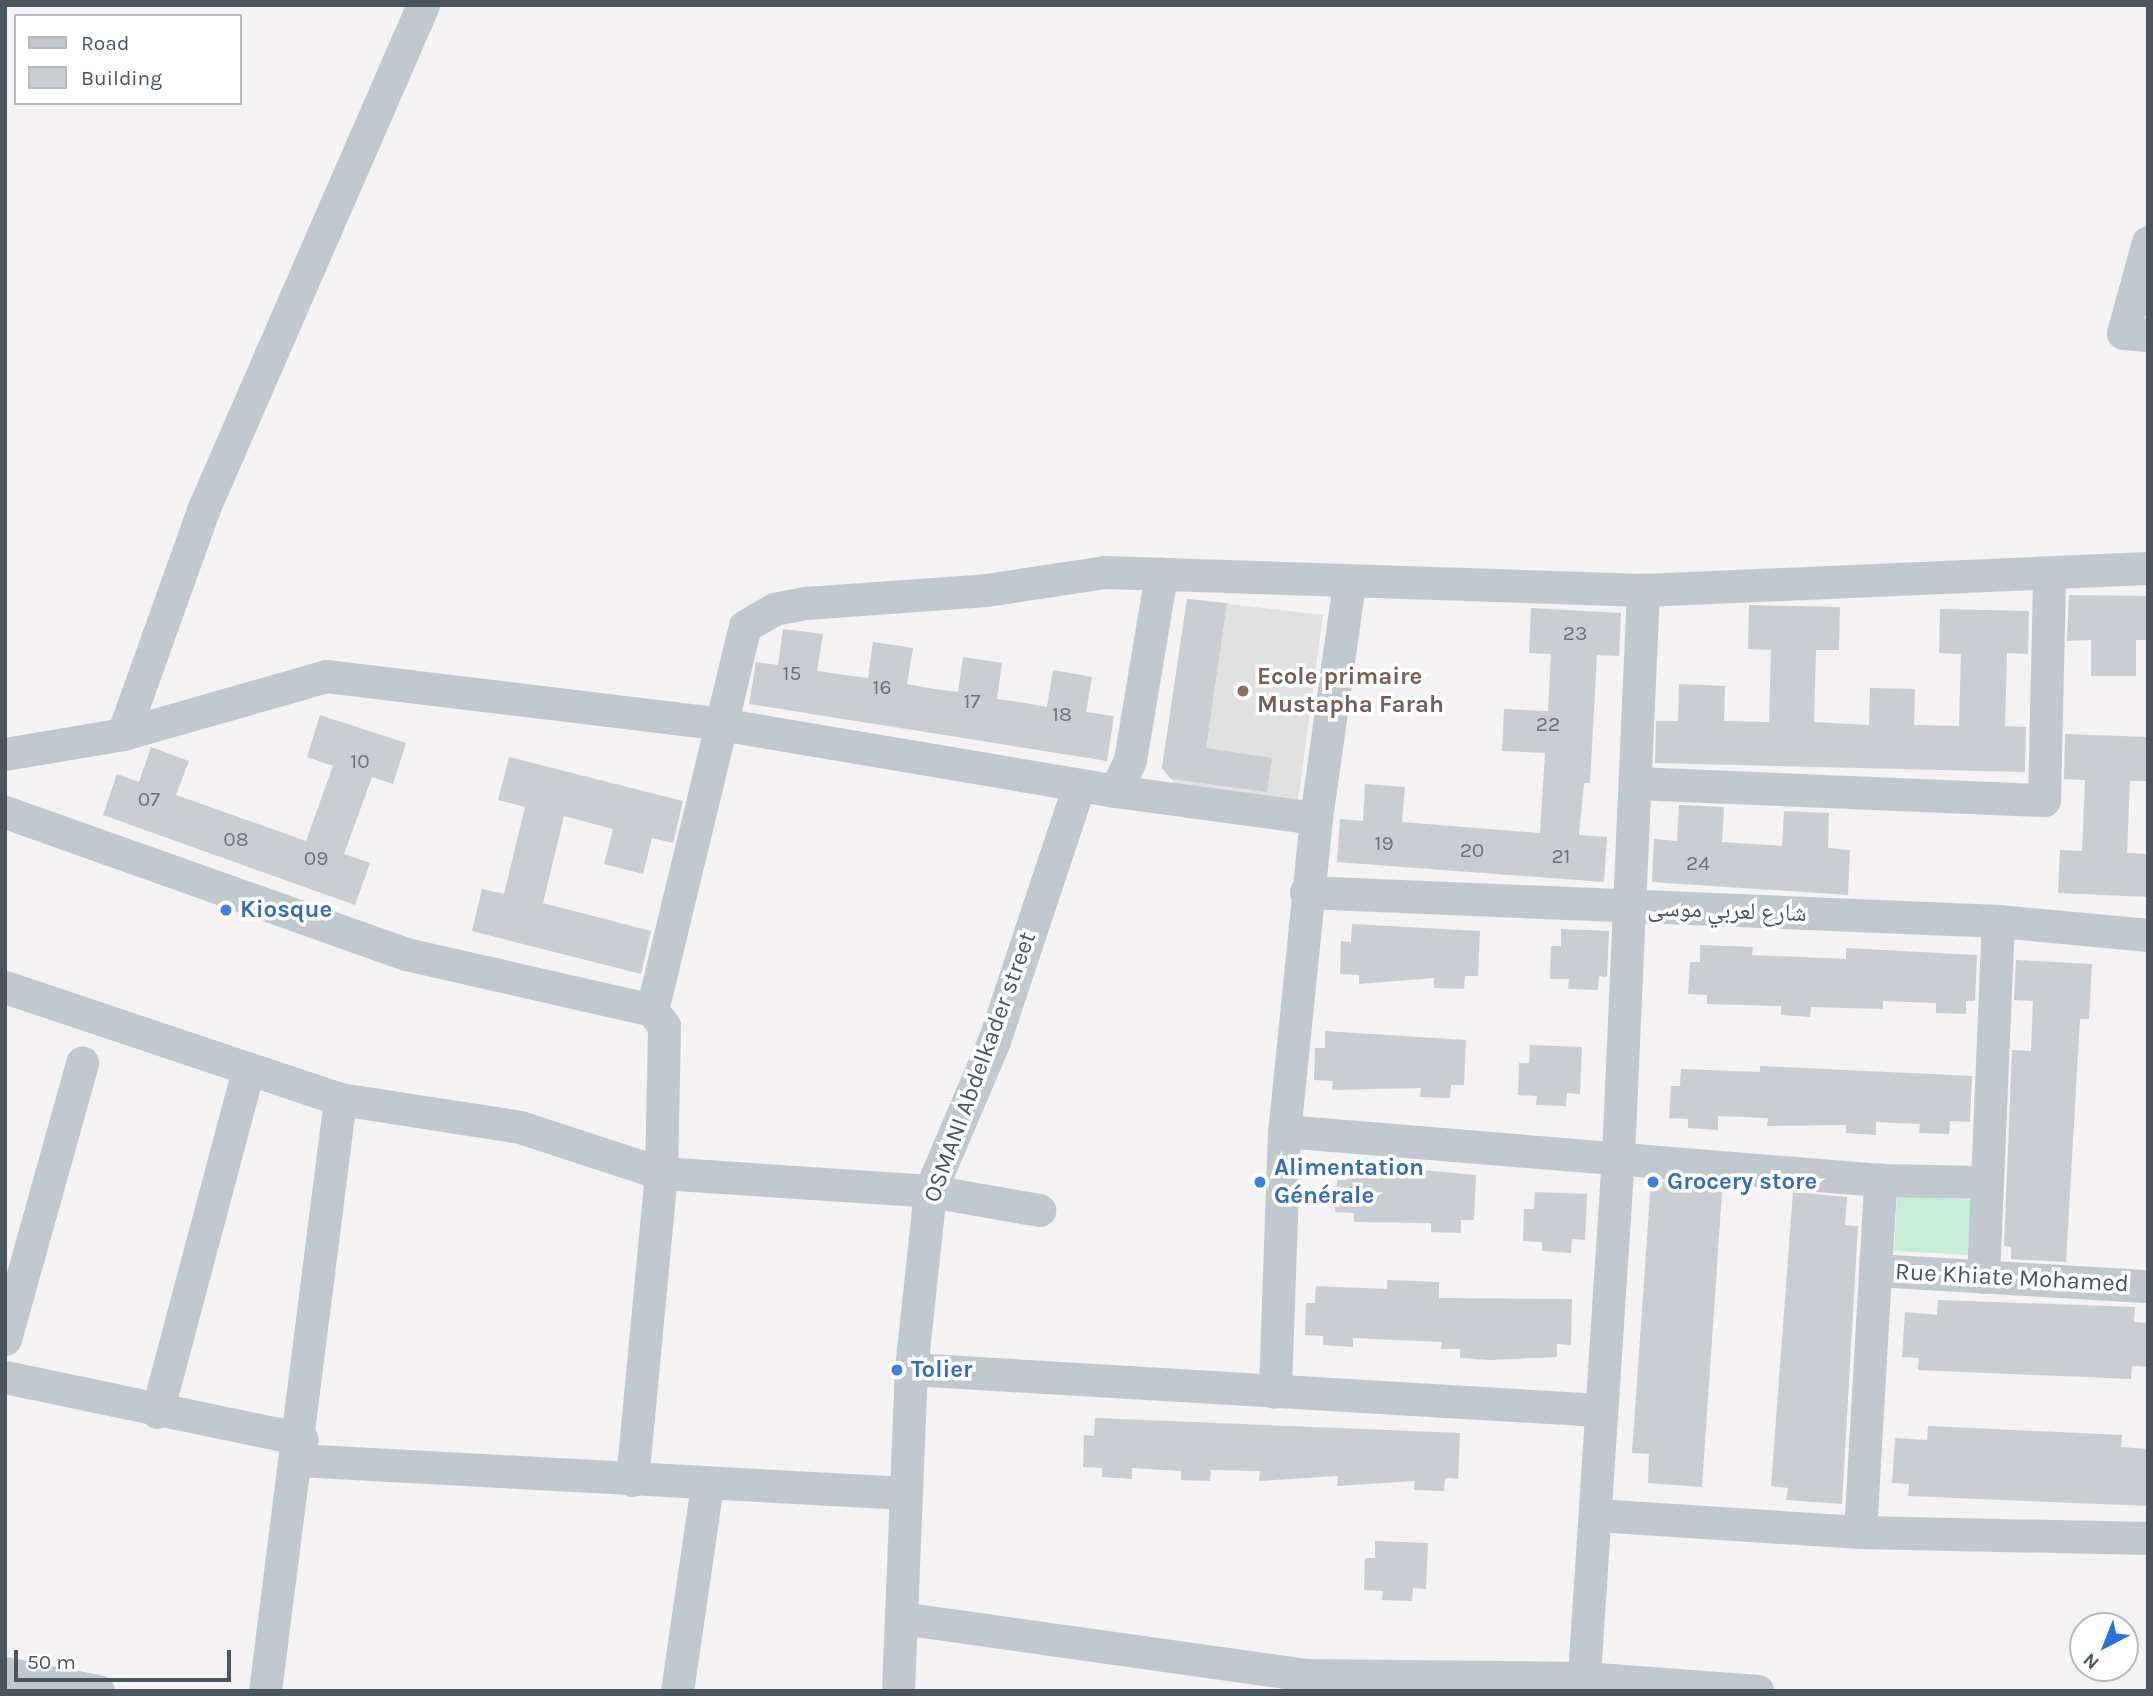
<!DOCTYPE html>
<meta charset="utf-8">
<style>
body{margin:0}
#map{position:relative;width:2153px;height:1696px;overflow:hidden;background:#f4f2f2;font-family:Karla,"Noto Naskh Arabic",sans-serif}
div>[style]{position:absolute}
.education>*{inset:0;background:#e2e1e2}
.green>*{inset:0;background:#c6edd5;transform-origin:0 0}
.building>*{inset:0;background:#cacdd1}
.minor>*{height:33px;margin:-16.5px;padding:0 16.5px;transform-origin:16.5px;border-radius:16.5px;background:#c1c9cf}
.dots>*{width:19px;height:19px;translate:-50% -50%;box-sizing:border-box;border:4px solid #fff;border-radius:50%}
span{translate:-50% -50%;white-space:nowrap;text-align:center;line-height:1.15;-webkit-text-stroke:7px #fff;paint-order:stroke}
.number-label{font-size:21px;color:#6b737b}
.number-label span{-webkit-text-stroke-width:0}
.education-label{font-size:24px;color:#785e54;font-weight:700}
.left{translate:0 -50%;text-align:left}
.shop-label{font-size:24px;color:#366cbe;font-weight:700}
.street-label{font-size:24px;color:#4b555e}
.frame{position:absolute;inset:0;border:7px solid #4b555e;pointer-events:none}
.legend{position:absolute;left:14px;top:14px;width:228px;height:91px;box-sizing:border-box;background:#fff;border:2px solid #b7bbbf;margin:0;padding:9px 12px;list-style:none;font-size:21px;color:#4b555e}
.legend li{display:flex;align-items:center;gap:14px;height:35px}
.legend b{width:35px;border:2px solid #b7bbbf}
.north{position:absolute;left:2069px;top:1612px;width:70px;height:70px;box-sizing:border-box;background:#fff;border:2px solid #b7bbbf;border-radius:50%;rotate:222deg;font-size:19px;font-weight:700;line-height:28px;text-align:center;color:#4b555e}
.north::after{content:'';display:block;margin:auto;width:24px;height:32px;background:#2b74d6;clip-path:polygon(50% 0,100% 100%,50% 72%,0 100%)}
.scale{position:absolute;left:14px;top:1650px;width:217px;height:32px;box-sizing:border-box;border:4px solid #4b555e;border-top:0;padding-left:9px;font-size:21px;line-height:24px;white-space:nowrap;color:#4b555e;-webkit-text-stroke:5px #fff;paint-order:stroke}
</style>
<div id="map">
<div class="education">
<i style="clip-path:polygon(1187px 599px,1323px 615px,1298px 802px,1177px 786px,1162px 768px)"></i>
</div>
<div class="green">
<i style="left:1897px;top:1196px;width:74px;height:55px;rotate:3deg"></i>
</div>
<div class="building">
<i style="clip-path:polygon(2069px 595px,2148px 596px,2148px 640px,2136px 640px,2136px 676px,2091px 676px,2091px 640px,2067px 641px)"></i>
<i style="clip-path:polygon(1187px 599px,1227px 603px,1206px 748px,1272px 758px,1267px 792px,1171px 779px,1162px 768px)"></i>
<i style="clip-path:polygon(1749px 605px,1840px 607px,1839px 650px,1816px 650px,1814px 722px,1869px 725px,1870px 688px,1915px 689px,1914px 725px,1959px 726px,1961px 654px,1939px 653px,1940px 609px,2029px 611px,2028px 654px,2007px 653px,2005px 726px,2026px 727px,2025px 772px,1655px 763px,1656px 721px,1678px 721px,1679px 684px,1725px 686px,1724px 721px,1769px 722px,1771px 650px,1748px 649px)"></i>
<i style="clip-path:polygon(1531px 608px,1621px 613px,1619px 656px,1597px 655px,1590px 783px,1584px 783px,1579px 835px,1607px 837px,1604px 882px,1337px 862px,1340px 819px,1363px 821px,1365px 784px,1405px 787px,1402px 822px,1540px 833px,1545px 753px,1502px 751px,1504px 709px,1548px 711px,1551px 654px,1529px 653px)"></i>
<i style="clip-path:polygon(783px 629px,823px 634px,817px 671px,845px 675px,868px 678px,873px 642px,913px 648px,907px 684px,935px 689px,958px 692px,963px 657px,1002px 663px,997px 699px,1025px 703px,1047px 707px,1053px 670px,1092px 677px,1086px 712px,1114px 716px,1107px 761px,749px 704px,756px 662px,778px 665px)"></i>
<i style="clip-path:polygon(320px 715px,406px 743px,393px 784px,372px 777px,344px 854px,370px 863px,355px 905px,103px 815px,117px 774px,139px 782px,151px 747px,189px 761px,176px 795px,306px 841px,333px 766px,307px 757px)"></i>
<i style="clip-path:polygon(2065px 734px,2148px 737px,2148px 781px,2130px 781px,2127px 853px,2148px 854px,2148px 897px,2058px 893px,2060px 850px,2082px 851px,2085px 780px,2064px 779px)"></i>
<i style="clip-path:polygon(509px 757px,683px 801px,673px 843px,652px 838px,643px 874px,604px 864px,613px 829px,564px 816px,543px 903px,651px 931px,641px 974px,472px 931px,482px 889px,504px 894px,525px 807px,498px 800px)"></i>
<i style="clip-path:polygon(1679px 805px,1724px 807px,1722px 842px,1782px 846px,1784px 811px,1829px 813px,1828px 848px,1850px 850px,1848px 895px,1652px 882px,1654px 839px,1677px 841px)"></i>
<i style="clip-path:polygon(1352px 924px,1480px 931px,1478px 976px,1465px 976px,1464px 989px,1434px 988px,1434px 978px,1359px 984px,1359px 975px,1340px 974px,1341px 941px,1351px 942px)"></i>
<i style="clip-path:polygon(1561px 929px,1609px 931px,1607px 977px,1599px 976px,1598px 990px,1568px 989px,1569px 979px,1550px 979px,1551px 946px,1561px 946px)"></i>
<i style="clip-path:polygon(1700px 945px,1753px 947px,1752px 955px,1846px 959px,1846px 948px,1977px 955px,1975px 1001px,1966px 1001px,1966px 1014px,1936px 1013px,1936px 1003px,1883px 1001px,1883px 1009px,1811px 1007px,1810px 1017px,1781px 1015px,1781px 1006px,1707px 1004px,1707px 995px,1688px 994px,1690px 962px,1700px 962px)"></i>
<i style="clip-path:polygon(2016px 960px,2092px 964px,2089px 1019px,2080px 1019px,2066px 1262px,2011px 1259px,2011px 1247px,2004px 1246px,2012px 1050px,2031px 1051px,2033px 1001px,2014px 1000px)"></i>
<i style="clip-path:polygon(1325px 1031px,1466px 1040px,1464px 1085px,1451px 1085px,1450px 1098px,1420px 1097px,1421px 1088px,1332px 1090px,1333px 1081px,1314px 1080px,1315px 1048px,1325px 1048px)"></i>
<i style="clip-path:polygon(1530px 1045px,1582px 1047px,1580px 1094px,1567px 1093px,1566px 1106px,1536px 1105px,1537px 1096px,1518px 1095px,1519px 1063px,1529px 1063px)"></i>
<i style="clip-path:polygon(1760px 1066px,1972px 1076px,1970px 1122px,1950px 1121px,1949px 1134px,1919px 1133px,1920px 1124px,1876px 1122px,1876px 1135px,1846px 1133px,1846px 1125px,1767px 1126px,1768px 1118px,1718px 1116px,1718px 1130px,1688px 1128px,1688px 1119px,1669px 1118px,1671px 1086px,1680px 1086px,1681px 1069px,1760px 1072px)"></i>
<i style="clip-path:polygon(1347px 1163px,1476px 1175px,1474px 1220px,1461px 1220px,1461px 1233px,1431px 1232px,1431px 1223px,1354px 1222px,1354px 1213px,1335px 1212px,1337px 1180px,1346px 1180px)"></i>
<i style="clip-path:polygon(1651px 1180px,1722px 1192px,1702px 1487px,1648px 1483px,1649px 1454px,1632px 1453px)"></i>
<i style="clip-path:polygon(1535px 1192px,1587px 1194px,1585px 1240px,1572px 1239px,1571px 1253px,1542px 1251px,1542px 1242px,1523px 1241px,1524px 1209px,1534px 1209px)"></i>
<i style="clip-path:polygon(1793px 1192px,1847px 1197px,1845px 1225px,1858px 1226px,1842px 1504px,1786px 1500px,1788px 1488px,1771px 1486px)"></i>
<i style="clip-path:polygon(1387px 1280px,1439px 1282px,1439px 1298px,1572px 1299px,1571px 1345px,1557px 1344px,1557px 1357px,1490px 1360px,1460px 1358px,1460px 1349px,1441px 1349px,1442px 1342px,1353px 1338px,1353px 1347px,1323px 1345px,1323px 1336px,1305px 1335px,1306px 1303px,1315px 1303px,1316px 1286px,1387px 1289px)"></i>
<i style="clip-path:polygon(1938px 1300px,2135px 1307px,2134px 1322px,2148px 1323px,2148px 1367px,2132px 1366px,2131px 1379px,1918px 1370px,1919px 1358px,1902px 1357px,1905px 1312px,1937px 1315px)"></i>
<i style="clip-path:polygon(1095px 1418px,1460px 1433px,1458px 1479px,1445px 1478px,1444px 1491px,1414px 1490px,1415px 1481px,1337px 1486px,1338px 1476px,1259px 1481px,1260px 1471px,1211px 1470px,1210px 1481px,1181px 1480px,1181px 1471px,1132px 1468px,1132px 1479px,1102px 1477px,1102px 1468px,1083px 1467px,1084px 1435px,1094px 1436px)"></i>
<i style="clip-path:polygon(1928px 1426px,2122px 1435px,2121px 1447px,2148px 1449px,2148px 1506px,1908px 1496px,1909px 1484px,1892px 1483px,1895px 1438px,1927px 1440px)"></i>
<i style="clip-path:polygon(1375px 1541px,1428px 1543px,1426px 1589px,1413px 1588px,1412px 1601px,1382px 1600px,1383px 1591px,1364px 1590px,1365px 1558px,1375px 1558px)"></i>
</div>
<div class="minor">
<i style="left:2148px;top:242px;width:94px;rotate:105.4deg"></i>
<i style="left:2123px;top:333px;width:25px;rotate:5deg"></i>
<i style="left:123px;top:734px;width:238px;rotate:-70.3deg"></i>
<i style="left:203px;top:510px;width:551px;rotate:-66.46deg"></i>
<i style="left:5px;top:754px;width:120px;rotate:-9.6deg"></i>
<i style="left:123px;top:734px;width:211px;rotate:-15.9deg"></i>
<i style="left:326px;top:676px;width:397px;rotate:6.9deg"></i>
<i style="left:720px;top:724px;width:401px;rotate:9.6deg"></i>
<i style="left:1115px;top:791px;width:203px;rotate:7.7deg"></i>
<i style="left:1316px;top:818px;width:315px;rotate:95.8deg"></i>
<i style="left:1284px;top:1131px;width:261px;rotate:92deg"></i>
<i style="left:1635px;top:783px;width:409px;rotate:2.4deg"></i>
<i style="left:2044px;top:800px;width:226px;rotate:-88.7deg"></i>
<i style="left:1115px;top:791px;width:34px;rotate:-64deg"></i>
<i style="left:1130px;top:760px;width:189px;rotate:-80.5deg"></i>
<i style="left:5px;top:812px;width:425px;rotate:19.5deg"></i>
<i style="left:406px;top:954px;width:252px;rotate:12.8deg"></i>
<i style="left:1316px;top:818px;width:237px;rotate:-82deg"></i>
<i style="left:1306px;top:892px;width:693px;rotate:2.4deg"></i>
<i style="left:1998px;top:921px;width:151px;rotate:5.3deg"></i>
<i style="left:5px;top:987px;width:353px;rotate:18.5deg"></i>
<i style="left:340px;top:1099px;width:182px;rotate:8.8deg"></i>
<i style="left:520px;top:1127px;width:148px;rotate:18.1deg"></i>
<i style="left:661px;top:1173px;width:270px;rotate:3.8deg"></i>
<i style="left:930px;top:1191px;width:111px;rotate:9.9deg"></i>
<i style="left:1284px;top:1131px;width:598px;rotate:4.7deg"></i>
<i style="left:1880px;top:1180px;width:104px;rotate:1.1deg"></i>
<i style="left:1875px;top:1270px;width:273px;rotate:3.4deg"></i>
<i style="left:1983px;top:1277px;width:356px;rotate:-87.6deg"></i>
<i style="left:5px;top:1339px;width:287px;rotate:-74.4deg"></i>
<i style="left:911px;top:1369px;width:690px;rotate:3.41deg"></i>
<i style="left:5px;top:1377px;width:303px;rotate:11.8deg"></i>
<i style="left:157px;top:1412px;width:354px;rotate:-75.1deg"></i>
<i style="left:298px;top:1460px;width:608px;rotate:3.11deg"></i>
<i style="left:632px;top:1480px;width:308px;rotate:-84.6deg"></i>
<i style="left:661px;top:1173px;width:147px;rotate:-88.8deg"></i>
<i style="left:664px;top:1026px;width:20px;rotate:-127deg"></i>
<i style="left:652px;top:1010px;width:395px;rotate:-76.4deg"></i>
<i style="left:745px;top:626px;width:34px;rotate:-30deg"></i>
<i style="left:774px;top:609px;width:33px;rotate:-11deg"></i>
<i style="left:806px;top:603px;width:180px;rotate:-4.1deg"></i>
<i style="left:986px;top:590px;width:120px;rotate:-8.6deg"></i>
<i style="left:1105px;top:572px;width:538px;rotate:1.92deg"></i>
<i style="left:1643px;top:590px;width:505px;rotate:-2.49deg"></i>
<i style="left:1596px;top:1515px;width:265px;rotate:3.7deg"></i>
<i style="left:1860px;top:1532px;width:288px;rotate:1.2deg"></i>
<i style="left:1860px;top:1532px;width:353px;rotate:-86.7deg"></i>
<i style="left:901px;top:1618px;width:408px;rotate:8deg"></i>
<i style="left:1305px;top:1675px;width:279px;rotate:0.6deg"></i>
<i style="left:1584px;top:1678px;width:174px;rotate:4.3deg"></i>
<i style="left:5px;top:1673px;width:95px;rotate:11deg"></i>
<i style="left:265px;top:1691px;width:597px;rotate:-82.78deg"></i>
<i style="left:677px;top:1691px;width:207px;rotate:-81.7deg"></i>
<i style="left:898px;top:1691px;width:322px;rotate:-87.7deg"></i>
<i style="left:911px;top:1369px;width:179px;rotate:-83.9deg"></i>
<i style="left:930px;top:1191px;width:163px;rotate:-66.9deg"></i>
<i style="left:994px;top:1041px;width:270px;rotate:-71.6deg"></i>
<i style="left:1583px;top:1691px;width:536px;rotate:-86.26deg"></i>
<i style="left:1618px;top:1156px;width:567px;rotate:-87.47deg"></i>
</div>
<div class="dots">
<i style="left:1243px;top:691px;background:#8d6e63"></i>
<i style="left:226px;top:910px;background:#3f7fe0"></i>
<i style="left:1260px;top:1182px;background:#3f7fe0"></i>
<i style="left:1653px;top:1182px;background:#3f7fe0"></i>
<i style="left:897px;top:1370px;background:#3f7fe0"></i>
</div>
<div class="number-label">
<span style="left:1575px;top:633px">23</span>
<span style="left:792px;top:673px">15</span>
<span style="left:882px;top:687px">16</span>
<span style="left:972px;top:701px">17</span>
<span style="left:1062px;top:714px">18</span>
<span style="left:1548px;top:724px">22</span>
<span style="left:360px;top:761px">10</span>
<span style="left:149px;top:799px">07</span>
<span style="left:236px;top:839px">08</span>
<span style="left:1384px;top:843px">19</span>
<span style="left:1472px;top:850px">20</span>
<span style="left:1561px;top:856px">21</span>
<span style="left:316px;top:858px">09</span>
<span style="left:1698px;top:863px">24</span>
</div>
<div class="education-label">
<span class="left" style="left:1257px;top:691px">Ecole primaire<br>Mustapha Farah</span>
</div>
<div class="shop-label">
<span class="left" style="left:240px;top:910px">Kiosque</span>
<span class="left" style="left:1274px;top:1182px">Alimentation<br>Générale</span>
<span class="left" style="left:1667px;top:1182px">Grocery store</span>
<span class="left" style="left:911px;top:1370px">Tolier</span>
</div>
<div class="street-label">
<span style="left:1727px;top:911px;rotate:2deg">شارع لعربي موسى</span>
<span style="left:980px;top:1067px;rotate:-70deg">OSMANI Abdelkader street</span>
<span style="left:2012px;top:1278px;rotate:3deg">Rue Khiate Mohamed</span>
</div>
<div class="frame"></div>
<ul class="legend">
<li><b style="height:9px;background:#c1c9cf"></b>Road</li>
<li><b style="height:19px;background:#cacdd1"></b>Building</li>
</ul>
<div class="north">N</div>
<div class="scale">50 m</div>
</div>
